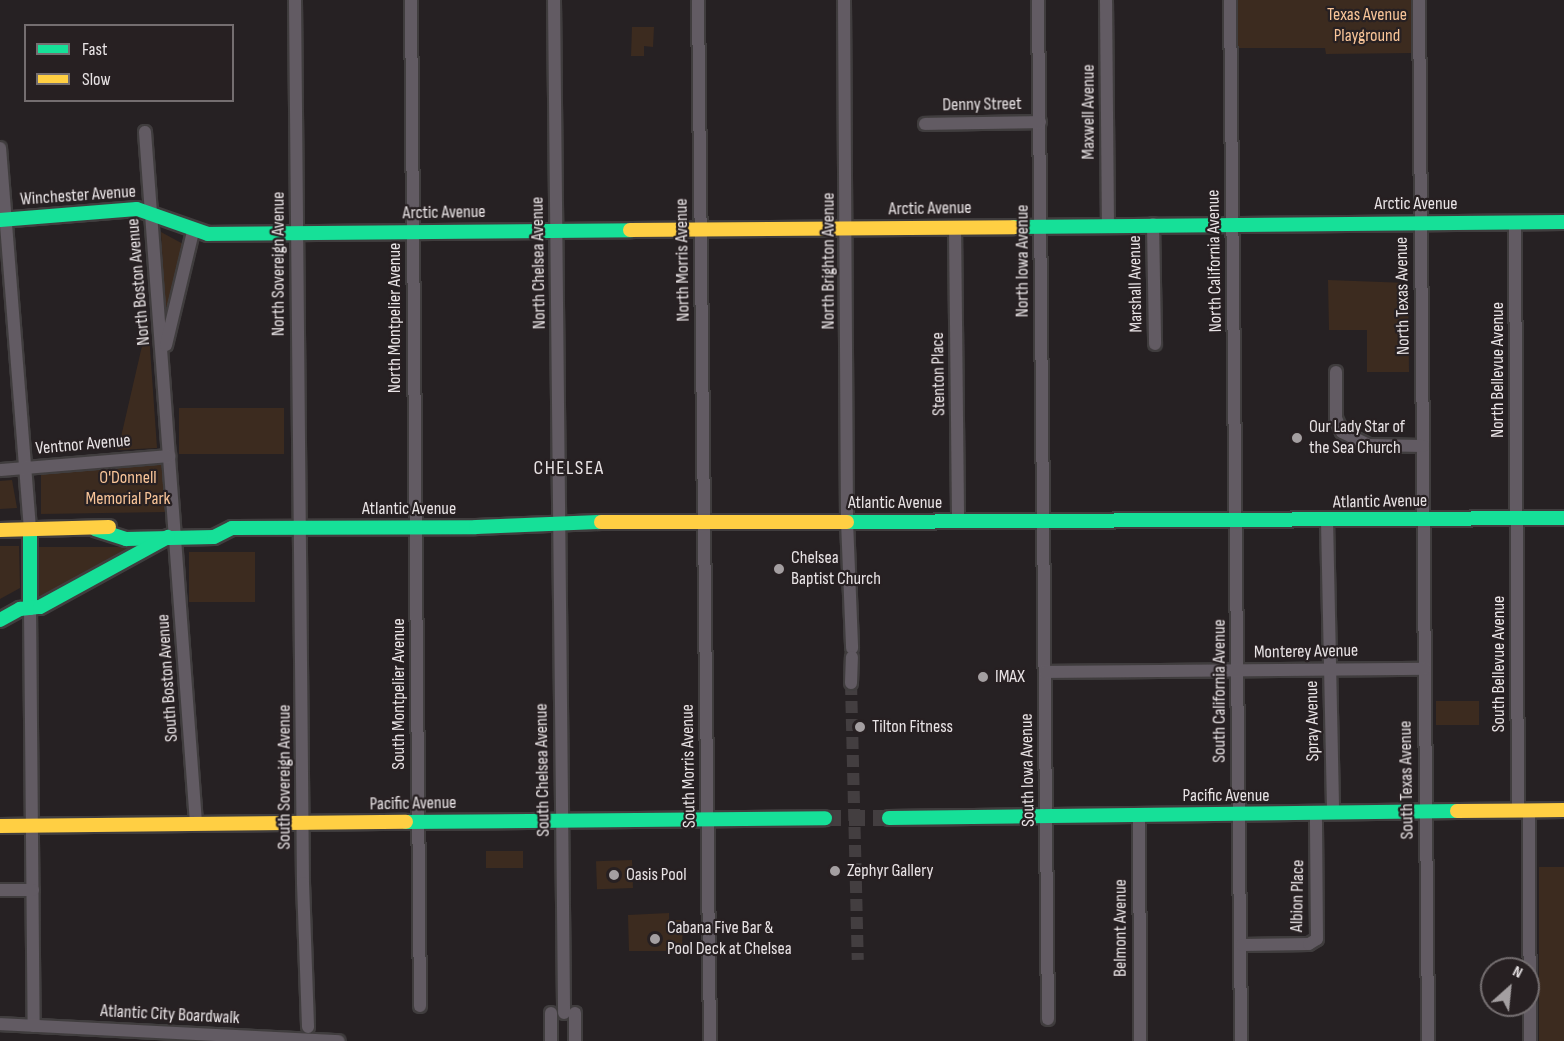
<!DOCTYPE html>
<style>
body{margin:0}
#map{position:relative;width:1564px;height:1041px;overflow:hidden;background:#262123;font-family:"Sofia Sans Condensed",sans-serif}
div>[style]{position:absolute}
.green>*{inset:0;background:#3c2b1f;transform-origin:0 0}
.street-tunnel>*{height:12px;margin-top:-6px;transform-origin:0;background:repeating-linear-gradient(90deg,#433e40 0 12px,transparent 0 18px)}
.secondary-tunnel>*{height:16px;margin-top:-8px;transform-origin:0;background:repeating-linear-gradient(90deg,#433e40 0 16px,transparent 0 24px)}
.roads{filter:drop-shadow(2px 0 #403d3e) drop-shadow(-2px 0 #403d3e) drop-shadow(0 2px #403d3e) drop-shadow(0 -2px #403d3e)}
.street>*{height:12px;margin:-6px;padding:0 6px;transform-origin:6px;border-radius:6px;background:#625b63}
.fast>*{height:14px;margin:-7px;padding:0 7px;transform-origin:7px;border-radius:7px;background:#16e098}
.slow>*{height:14px;margin:-7px;padding:0 7px;transform-origin:7px;border-radius:7px;background:#ffcf43}
.dots>*{width:16px;height:16px;translate:-50% -50%;box-sizing:border-box;border:3px solid #272022;border-radius:50%}
span{translate:-50% -50%;white-space:nowrap;text-align:center;line-height:1.15;-webkit-text-stroke:4.5px #272022;paint-order:stroke}
.park-label{font-size:18px;color:#f8c498}
.street-label{font-size:18px;color:#e8e3e5}
.poi-label{font-size:18px;color:#e8e3e5}
.left{translate:0 -50%;text-align:left}
.neighbourhood-label{font-size:20px;color:#e8e3e5;letter-spacing:1.5px}
.legend{position:absolute;left:24px;top:24px;width:210px;height:78px;box-sizing:border-box;background:#272022;border:2px solid #746e70;margin:0;padding:8px 10px;list-style:none;font-size:18px;color:#e8e3e5}
.legend li{display:flex;align-items:center;gap:12px;height:30px}
.legend b{width:30px;border:2px solid #746e70}
.north{position:absolute;left:1480px;top:957px;width:60px;height:60px;box-sizing:border-box;background:#272022;border:2px solid #746e70;border-radius:50%;rotate:27deg;font-size:16px;font-weight:700;line-height:24px;text-align:center;color:#e8e3e5}
.north::after{content:'';display:block;margin:auto;width:21px;height:27px;background:#a49fa1;clip-path:polygon(50% 0,100% 100%,50% 72%,0 100%)}
</style>
<div id="map">
<div class="green">
<i style="clip-path:polygon(1237px 0,1412px 0,1413px 53px,1326px 54px,1325px 48px,1238px 48px)"></i>
<i style="clip-path:polygon(632px 27px,654px 27px,653px 47px,644px 46px,644px 56px,631px 56px)"></i>
<i style="clip-path:polygon(161px 232px,185px 245px,169px 306px,165px 307px)"></i>
<i style="clip-path:polygon(1328px 280px,1408px 283px,1409px 372px,1367px 372px,1367px 330px,1329px 330px)"></i>
<i style="clip-path:polygon(148px 320px,157px 448px,118px 450px)"></i>
<i style="left:284px;top:408px;width:46px;height:105px;rotate:90deg"></i>
<i style="clip-path:polygon(161px 462px,166px 512px,41px 514px,41px 474px)"></i>
<i style="clip-path:polygon(12px 480px,17px 508px,0 509px,0 481px)"></i>
<i style="clip-path:polygon(0 546px,19px 546px,20px 588px,0 599px)"></i>
<i style="clip-path:polygon(38px 547px,130px 547px,38px 598px)"></i>
<i style="left:255px;top:552px;width:50px;height:66px;rotate:90deg"></i>
<i style="left:1436px;top:701px;width:43px;height:24px"></i>
<i style="left:486px;top:851px;width:37px;height:17px"></i>
<i style="left:632px;top:860px;width:28px;height:36px;rotate:88deg"></i>
<i style="left:1539px;top:867px;width:25px;height:174px"></i>
<i style="clip-path:polygon(669px 913px,669px 920px,683px 920px,682px 948px,678px 951px,629px 951px,628px 915px)"></i>
</div>
<div class="street-tunnel">
<i style="left:851px;top:683px;width:277px;rotate:88.6deg"></i>
</div>
<div class="secondary-tunnel">
<i style="left:825px;top:818px;width:64px"></i>
</div>
<div class="roads">
<div class="street">
<i style="left:295px;top:0;width:883px;rotate:89.48deg"></i>
<i style="left:303px;top:883px;width:144px;rotate:88deg"></i>
<i style="left:411px;top:0;width:1006px;rotate:89.49deg"></i>
<i style="left:554px;top:0;width:1013px;rotate:89.43deg"></i>
<i style="left:698px;top:0;width:1041px;rotate:89.34deg"></i>
<i style="left:844px;top:0;width:521px;rotate:89.67deg"></i>
<i style="left:847px;top:521px;width:127px;rotate:87.7deg"></i>
<i style="left:1038px;top:0;width:1019px;rotate:89.44deg"></i>
<i style="left:1106px;top:0;width:224px;rotate:89.5deg"></i>
<i style="left:1230px;top:0;width:1041px;rotate:89.39deg"></i>
<i style="left:1419px;top:0;width:1041px;rotate:89.5deg"></i>
<i style="left:925px;top:124px;width:115px;rotate:-1deg"></i>
<i style="left:145px;top:132px;width:694px;rotate:85.78deg"></i>
<i style="left:0;top:148px;width:383px;rotate:85.5deg"></i>
<i style="left:1515px;top:222px;width:588px;rotate:89.71deg"></i>
<i style="left:1153px;top:224px;width:120px;rotate:89deg"></i>
<i style="left:955px;top:227px;width:295px;rotate:89.4deg"></i>
<i style="left:166px;top:345px;width:116px;rotate:-76.6deg"></i>
<i style="left:1336px;top:372px;width:46px;rotate:90deg"></i>
<i style="left:1336px;top:418px;width:15px;rotate:67deg"></i>
<i style="left:1342px;top:432px;width:30px;rotate:26deg"></i>
<i style="left:1369px;top:445px;width:54px;rotate:1.1deg"></i>
<i style="left:0;top:470px;width:170px;rotate:-4.7deg"></i>
<i style="left:1327px;top:520px;width:293px;rotate:88.8deg"></i>
<i style="left:30px;top:608px;width:418px;rotate:89.5deg"></i>
<i style="left:1045px;top:672px;width:379px;rotate:-0.5deg"></i>
<i style="left:851px;top:683px;width:26px;rotate:-88deg"></i>
<i style="left:1529px;top:811px;width:230px;rotate:89.8deg"></i>
<i style="left:1139px;top:814px;width:227px;rotate:89.7deg"></i>
<i style="left:0;top:890px;width:33px"></i>
<i style="left:1242px;top:945px;width:67px;rotate:-0.9deg"></i>
<i style="left:1309px;top:944px;width:9px;rotate:-32deg"></i>
<i style="left:1317px;top:939px;width:125px;rotate:-90.5deg"></i>
<i style="left:551px;top:1013px;width:28px;rotate:90deg"></i>
<i style="left:0;top:1024px;width:339px;rotate:2.9deg"></i>
<i style="left:575px;top:1041px;width:28px;rotate:-90deg"></i>
</div>
<div class="fast">
<i style="left:0;top:220px;width:137px;rotate:-4.6deg"></i>
<i style="left:137px;top:209px;width:75px;rotate:19.4deg"></i>
<i style="left:208px;top:234px;width:422px;rotate:-0.5deg"></i>
<i style="left:1014px;top:227px;width:550px;rotate:-0.52deg"></i>
<i style="left:847px;top:522px;width:717px;rotate:-0.32deg"></i>
<i style="left:95px;top:529px;width:33px;rotate:18deg"></i>
<i style="left:126px;top:539px;width:88px;rotate:-1.3deg"></i>
<i style="left:214px;top:537px;width:20px;rotate:-27deg"></i>
<i style="left:232px;top:528px;width:244px;rotate:-0.2deg"></i>
<i style="left:476px;top:527px;width:125px;rotate:-2.3deg"></i>
<i style="left:30px;top:530px;width:78px;rotate:90deg"></i>
<i style="left:0;top:620px;width:23px;rotate:-29deg"></i>
<i style="left:20px;top:609px;width:20px;rotate:-6deg"></i>
<i style="left:40px;top:607px;width:146px;rotate:-28.7deg"></i>
<i style="left:889px;top:818px;width:568px;rotate:-0.71deg"></i>
<i style="left:406px;top:822px;width:419px;rotate:-0.5deg"></i>
</div>
<div class="slow">
<i style="left:630px;top:230px;width:384px;rotate:-0.4deg"></i>
<i style="left:601px;top:522px;width:246px"></i>
<i style="left:0;top:530px;width:109px;rotate:-1.6deg"></i>
<i style="left:1457px;top:811px;width:107px;rotate:-0.5deg"></i>
<i style="left:0;top:826px;width:406px;rotate:-0.6deg"></i>
</div>
</div>
<div class="dots">
<i style="left:1297px;top:438px;background:#a49fa1"></i>
<i style="left:779px;top:569px;background:#a49fa1"></i>
<i style="left:983px;top:677px;background:#a49fa1"></i>
<i style="left:860px;top:727px;background:#a49fa1"></i>
<i style="left:835px;top:871px;background:#a49fa1"></i>
<i style="left:614px;top:875px;background:#a49fa1"></i>
<i style="left:655px;top:939px;background:#a49fa1"></i>
</div>
<div class="park-label">
<span style="left:1367px;top:26px">Texas Avenue<br>Playground</span>
<span style="left:128px;top:489px">O'Donnell<br>Memorial Park</span>
</div>
<div class="street-label">
<span style="left:982px;top:105px;rotate:-1deg">Denny Street</span>
<span style="left:1089px;top:112px;rotate:-90deg">Maxwell Avenue</span>
<span style="left:78px;top:196px;rotate:-4deg">Winchester Avenue</span>
<span style="left:1416px;top:204px">Arctic Avenue</span>
<span style="left:930px;top:209px;rotate:-1deg">Arctic Avenue</span>
<span style="left:444px;top:213px;rotate:-1deg">Arctic Avenue</span>
<span style="left:683px;top:260px;rotate:-91deg">North Morris Avenue</span>
<span style="left:829px;top:261px;rotate:-90deg">North Brighton Avenue</span>
<span style="left:1023px;top:261px;rotate:-90deg">North Iowa Avenue</span>
<span style="left:1215px;top:261px;rotate:-91deg">North California Avenue</span>
<span style="left:539px;top:263px;rotate:-91deg">North Chelsea Avenue</span>
<span style="left:279px;top:264px;rotate:-90deg">North Sovereign Avenue</span>
<span style="left:139px;top:282px;rotate:-95deg">North Boston Avenue</span>
<span style="left:1136px;top:284px;rotate:-91deg">Marshall Avenue</span>
<span style="left:1403px;top:296px;rotate:-91deg">North Texas Avenue</span>
<span style="left:395px;top:318px;rotate:-90deg">North Montpelier Avenue</span>
<span style="left:1498px;top:370px;rotate:-90deg">North Bellevue Avenue</span>
<span style="left:939px;top:374px;rotate:-91deg">Stenton Place</span>
<span style="left:83px;top:445px;rotate:-5deg">Ventnor Avenue</span>
<span style="left:1380px;top:502px;rotate:-1deg">Atlantic Avenue</span>
<span style="left:895px;top:503px">Atlantic Avenue</span>
<span style="left:409px;top:509px">Atlantic Avenue</span>
<span style="left:1306px;top:652px;rotate:-1deg">Monterey Avenue</span>
<span style="left:1499px;top:664px;rotate:-90deg">South Bellevue Avenue</span>
<span style="left:168px;top:678px;rotate:-94deg">South Boston Avenue</span>
<span style="left:1220px;top:691px;rotate:-90deg">South California Avenue</span>
<span style="left:399px;top:694px;rotate:-90deg">South Montpelier Avenue</span>
<span style="left:1313px;top:721px;rotate:-91deg">Spray Avenue</span>
<span style="left:689px;top:766px;rotate:-91deg">South Morris Avenue</span>
<span style="left:543px;top:770px;rotate:-91deg">South Chelsea Avenue</span>
<span style="left:1028px;top:770px;rotate:-91deg">South Iowa Avenue</span>
<span style="left:285px;top:777px;rotate:-90deg">South Sovereign Avenue</span>
<span style="left:1407px;top:780px;rotate:-91deg">South Texas Avenue</span>
<span style="left:1226px;top:796px">Pacific Avenue</span>
<span style="left:413px;top:804px;rotate:-1deg">Pacific Avenue</span>
<span style="left:1298px;top:896px;rotate:-89deg">Albion Place</span>
<span style="left:1121px;top:928px;rotate:-90deg">Belmont Avenue</span>
<span style="left:170px;top:1015px;rotate:3deg">Atlantic City Boardwalk</span>
</div>
<div class="poi-label">
<span class="left" style="left:1309px;top:438px">Our Lady Star of<br>the Sea Church</span>
<span class="left" style="left:791px;top:569px">Chelsea<br>Baptist Church</span>
<span class="left" style="left:995px;top:677px">IMAX</span>
<span class="left" style="left:872px;top:727px">Tilton Fitness</span>
<span class="left" style="left:847px;top:871px">Zephyr Gallery</span>
<span class="left" style="left:626px;top:875px">Oasis Pool</span>
<span class="left" style="left:667px;top:939px">Cabana Five Bar &amp;<br>Pool Deck at Chelsea</span>
</div>
<div class="neighbourhood-label">
<span style="left:569px;top:468px">CHELSEA</span>
</div>
<ul class="legend">
<li><b style="height:8px;background:#16e098"></b>Fast</li>
<li><b style="height:8px;background:#ffcf43"></b>Slow</li>
</ul>
<div class="north">N</div>
</div>
